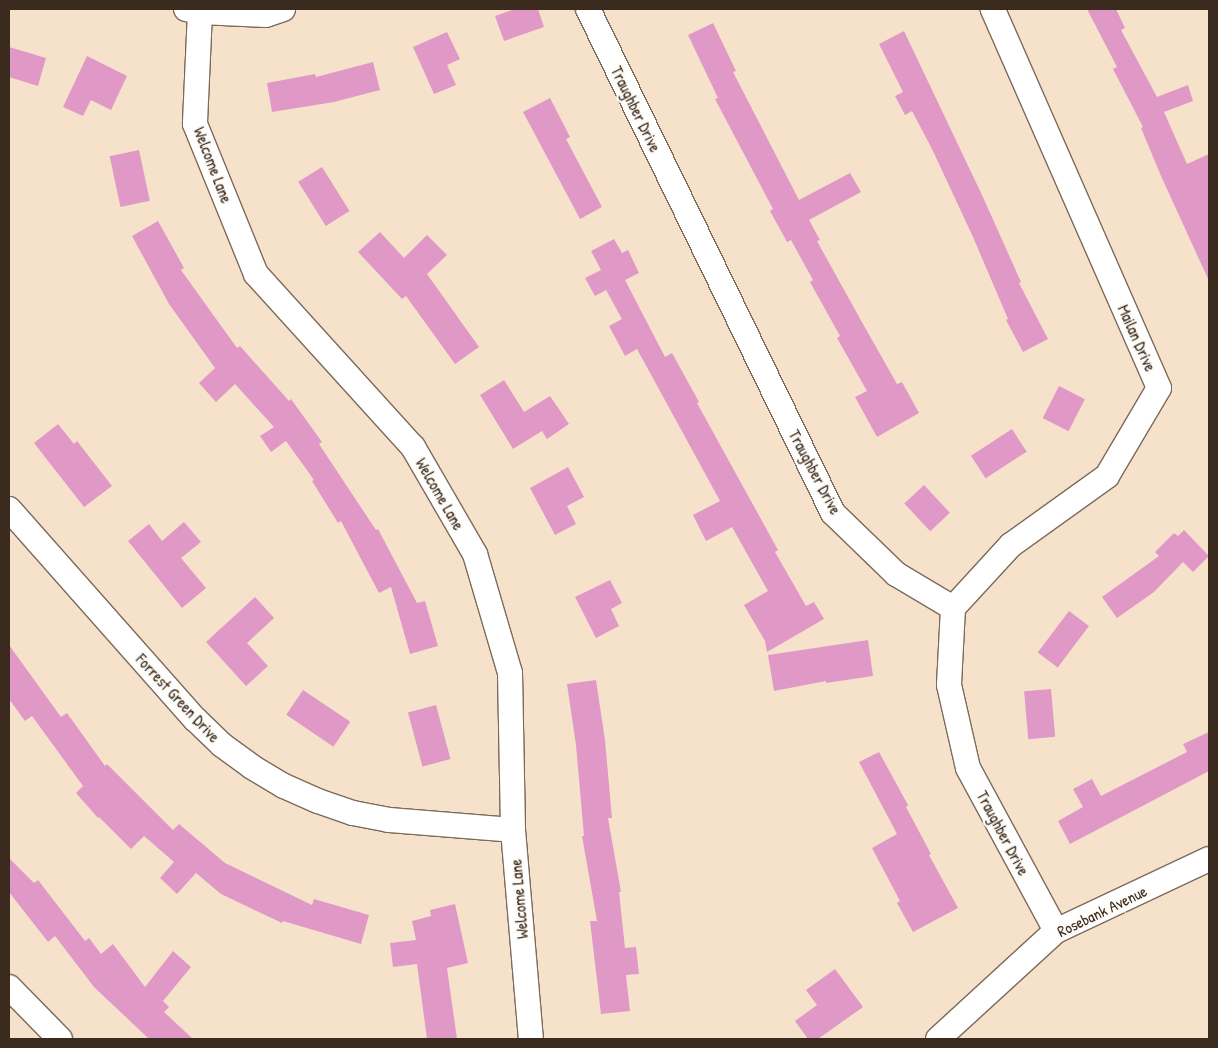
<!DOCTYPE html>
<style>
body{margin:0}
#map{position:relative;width:1218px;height:1048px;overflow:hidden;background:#f6e2cb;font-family:"Patrick Hand",sans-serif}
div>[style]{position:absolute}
.building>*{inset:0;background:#e099c7;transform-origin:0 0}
.roads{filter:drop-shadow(1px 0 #7c6a5b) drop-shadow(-1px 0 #7c6a5b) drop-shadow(0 1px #7c6a5b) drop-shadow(0 -1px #7c6a5b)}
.minor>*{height:24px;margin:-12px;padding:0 12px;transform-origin:12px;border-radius:12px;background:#fff}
span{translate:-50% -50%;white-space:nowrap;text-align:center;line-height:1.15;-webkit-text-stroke:5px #fdfcf7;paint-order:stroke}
.street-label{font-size:16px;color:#3b2a1e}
.frame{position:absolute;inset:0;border:10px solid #3b2a1e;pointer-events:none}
</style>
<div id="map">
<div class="building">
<i style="clip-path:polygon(515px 9px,538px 9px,544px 27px,504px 41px,495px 16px)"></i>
<i style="clip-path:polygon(1087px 9px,1116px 9px,1125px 28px,1121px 30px,1157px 97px,1188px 85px,1193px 101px,1164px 112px,1187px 164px,1209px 154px,1209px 281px,1161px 176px,1141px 128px,1143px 127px,1113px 69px,1117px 67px)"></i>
<i style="clip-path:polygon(713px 23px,736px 71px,733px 72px,799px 200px,850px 173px,861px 192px,809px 220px,820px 240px,817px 241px,863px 324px,897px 384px,902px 382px,919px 413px,877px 437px,855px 397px,867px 391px,837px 338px,840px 336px,810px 282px,813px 280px,791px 240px,787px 242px,770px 211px,773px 209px,715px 99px,718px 98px,688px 35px)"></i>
<i style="clip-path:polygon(904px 31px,982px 195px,1021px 282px,1019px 283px,1048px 339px,1023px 352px,1006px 320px,1008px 319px,973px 237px,932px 149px,912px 111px,905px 115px,895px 96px,903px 92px,879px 44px)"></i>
<i style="clip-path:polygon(447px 32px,460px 59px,447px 65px,456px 85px,434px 94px,413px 47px)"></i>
<i style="clip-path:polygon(9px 47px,46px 58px,38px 86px,9px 77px)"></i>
<i style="clip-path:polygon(87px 56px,127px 76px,111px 110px,91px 100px,83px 116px,63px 107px)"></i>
<i style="clip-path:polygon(373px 62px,380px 90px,334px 102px,272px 112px,267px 83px,315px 74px,316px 77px)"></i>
<i style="clip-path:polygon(550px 98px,570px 137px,566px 139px,602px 207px,580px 219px,523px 112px)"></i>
<i style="left:139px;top:150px;width:52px;height:30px;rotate:78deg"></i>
<i style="left:322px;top:167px;width:52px;height:28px;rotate:58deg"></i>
<i style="clip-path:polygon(158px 221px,184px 268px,181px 270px,237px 348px,240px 346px,289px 401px,291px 399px,322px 442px,319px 444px,376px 530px,378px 529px,417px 603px,425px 601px,438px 646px,410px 654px,391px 587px,379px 593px,341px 521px,338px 523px,312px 481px,314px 480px,286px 441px,271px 452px,260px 436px,274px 427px,235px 384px,216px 402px,199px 383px,215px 368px,169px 304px,132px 236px)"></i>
<i style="clip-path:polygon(380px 232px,404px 258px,427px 235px,447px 255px,427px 274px,479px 347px,455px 364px,406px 296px,402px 299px,358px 252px)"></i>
<i style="clip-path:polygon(614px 239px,622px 253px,628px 250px,639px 273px,625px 280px,665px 357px,672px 353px,699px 402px,697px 403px,778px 550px,775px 552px,806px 606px,814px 602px,824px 619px,767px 652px,765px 641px,744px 605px,768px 591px,732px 527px,706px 541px,693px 515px,720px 501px,637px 349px,625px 356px,609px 326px,622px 319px,606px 290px,595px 296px,585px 278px,601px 270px,591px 251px)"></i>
<i style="clip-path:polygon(504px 380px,524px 412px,550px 396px,569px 424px,547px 439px,542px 431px,513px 449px,480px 395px)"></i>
<i style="left:1059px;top:386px;width:29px;height:36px;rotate:27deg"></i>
<i style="clip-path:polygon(58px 424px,74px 444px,77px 441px,112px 486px,84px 507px,34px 443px)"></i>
<i style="left:1012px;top:429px;width:27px;height:49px;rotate:57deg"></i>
<i style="clip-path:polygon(568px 467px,584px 497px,567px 506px,576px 524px,555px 535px,530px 488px)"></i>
<i style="left:924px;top:485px;width:38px;height:27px;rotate:47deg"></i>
<i style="clip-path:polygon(184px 522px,201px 542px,181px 558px,206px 588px,182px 608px,128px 541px,149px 524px,162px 541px)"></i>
<i style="clip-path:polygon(1184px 530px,1209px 556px,1193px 572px,1183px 562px,1154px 592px,1117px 618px,1102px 597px,1159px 556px,1155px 552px,1174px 533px,1178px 536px)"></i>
<i style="clip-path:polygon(610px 580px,622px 603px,611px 609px,619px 626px,596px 638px,575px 597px)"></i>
<i style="clip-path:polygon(255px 597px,274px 618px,247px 643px,268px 666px,246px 686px,206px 642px)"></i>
<i style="left:1069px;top:611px;width:25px;height:52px;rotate:37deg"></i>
<i style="clip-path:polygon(868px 640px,873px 676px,826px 683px,826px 681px,774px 691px,768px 655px)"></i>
<i style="clip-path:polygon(9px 645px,61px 717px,67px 713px,105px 766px,107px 764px,173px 830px,179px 824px,225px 863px,312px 905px,314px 899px,369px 915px,361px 944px,283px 921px,282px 923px,221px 894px,196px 873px,177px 894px,160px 878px,174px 862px,144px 836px,131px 849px,99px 817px,98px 818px,76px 793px,83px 786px,32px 716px,25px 721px,9px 699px)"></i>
<i style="clip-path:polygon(596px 680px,605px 740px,612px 818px,608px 818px,621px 892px,619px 892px,625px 948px,636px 947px,639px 974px,626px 975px,630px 1011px,601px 1014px,590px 921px,597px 921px,582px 836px,584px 836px,576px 745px,567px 684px)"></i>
<i style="left:1051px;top:689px;width:48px;height:27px;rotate:85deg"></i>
<i style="left:303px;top:690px;width:57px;height:30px;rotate:34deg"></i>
<i style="left:436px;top:705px;width:56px;height:29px;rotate:75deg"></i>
<i style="clip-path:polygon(1209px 732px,1209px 771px,1070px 844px,1058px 821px,1083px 807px,1073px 789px,1092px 779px,1101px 796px,1187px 752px,1183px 744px)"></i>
<i style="clip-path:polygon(879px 752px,908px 805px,906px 807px,931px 854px,929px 855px,958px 908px,913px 932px,897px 903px,900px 901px,872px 848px,897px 834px,859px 762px)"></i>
<i style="clip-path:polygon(9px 858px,34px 883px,38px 880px,85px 941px,89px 938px,101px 954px,113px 944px,145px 987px,173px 951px,191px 967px,163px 1001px,169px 1007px,164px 1012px,193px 1039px,149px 1039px,94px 987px,55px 936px,48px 942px,9px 892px)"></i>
<i style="clip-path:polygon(455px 904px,468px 963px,447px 968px,457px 1039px,427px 1039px,417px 964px,393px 967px,390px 943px,416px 940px,412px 921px,431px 916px,430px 910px)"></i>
<i style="clip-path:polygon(835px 969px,863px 1007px,818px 1039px,808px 1039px,795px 1021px,817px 1005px,806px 990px)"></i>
</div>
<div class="roads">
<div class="minor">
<i style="left:186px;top:9px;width:14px;rotate:12deg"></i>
<i style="left:200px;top:12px;width:66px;rotate:2.6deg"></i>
<i style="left:266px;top:15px;width:18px;rotate:-19deg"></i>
<i style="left:588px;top:9px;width:560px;rotate:64.08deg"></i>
<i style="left:833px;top:513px;width:88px;rotate:44.1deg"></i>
<i style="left:896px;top:574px;width:66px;rotate:30.8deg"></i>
<i style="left:953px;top:608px;width:77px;rotate:93deg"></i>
<i style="left:949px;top:685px;width:85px;rotate:77.1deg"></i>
<i style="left:968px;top:768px;width:185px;rotate:61.6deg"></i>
<i style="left:200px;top:12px;width:112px;rotate:92.6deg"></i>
<i style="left:195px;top:124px;width:162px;rotate:67.9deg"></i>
<i style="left:256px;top:274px;width:234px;rotate:47.8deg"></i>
<i style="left:413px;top:447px;width:124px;rotate:59.9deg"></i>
<i style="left:475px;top:554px;width:124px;rotate:73.6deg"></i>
<i style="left:510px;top:673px;width:157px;rotate:88.9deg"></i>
<i style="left:513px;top:830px;width:210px;rotate:85.1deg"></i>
<i style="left:9px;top:509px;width:281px;rotate:48.5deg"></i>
<i style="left:195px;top:719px;width:37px;rotate:44deg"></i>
<i style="left:222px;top:745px;width:37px;rotate:36deg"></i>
<i style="left:252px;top:767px;width:37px;rotate:31deg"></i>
<i style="left:284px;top:786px;width:37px;rotate:24deg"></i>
<i style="left:318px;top:801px;width:37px;rotate:19deg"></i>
<i style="left:353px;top:813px;width:37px;rotate:11deg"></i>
<i style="left:389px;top:820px;width:124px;rotate:4.6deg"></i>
<i style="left:953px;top:608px;width:86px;rotate:-47.4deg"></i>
<i style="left:1011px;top:545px;width:118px;rotate:-35.7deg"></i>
<i style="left:1107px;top:476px;width:102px;rotate:-59.4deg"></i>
<i style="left:1159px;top:388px;width:414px;rotate:-113.7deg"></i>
<i style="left:9px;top:987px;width:73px;rotate:45.6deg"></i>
<i style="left:938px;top:1039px;width:160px;rotate:-42.5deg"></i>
<i style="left:1056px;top:931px;width:169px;rotate:-25.2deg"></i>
</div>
</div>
<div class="street-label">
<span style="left:636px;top:109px;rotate:64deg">Traughber Drive</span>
<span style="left:213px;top:165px;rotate:69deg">Welcome Lane</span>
<span style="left:1137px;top:338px;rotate:66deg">Mailan Drive</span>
<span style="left:815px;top:472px;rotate:62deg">Traughber Drive</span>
<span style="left:440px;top:494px;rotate:60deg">Welcome Lane</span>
<span style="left:178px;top:698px;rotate:47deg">Forrest Green Drive</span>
<span style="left:1003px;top:833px;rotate:62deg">Traughber Drive</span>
<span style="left:519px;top:899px;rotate:-95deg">Welcome Lane</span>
<span style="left:1102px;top:911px;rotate:-26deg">Rosebank Avenue</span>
</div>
<div class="frame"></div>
</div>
